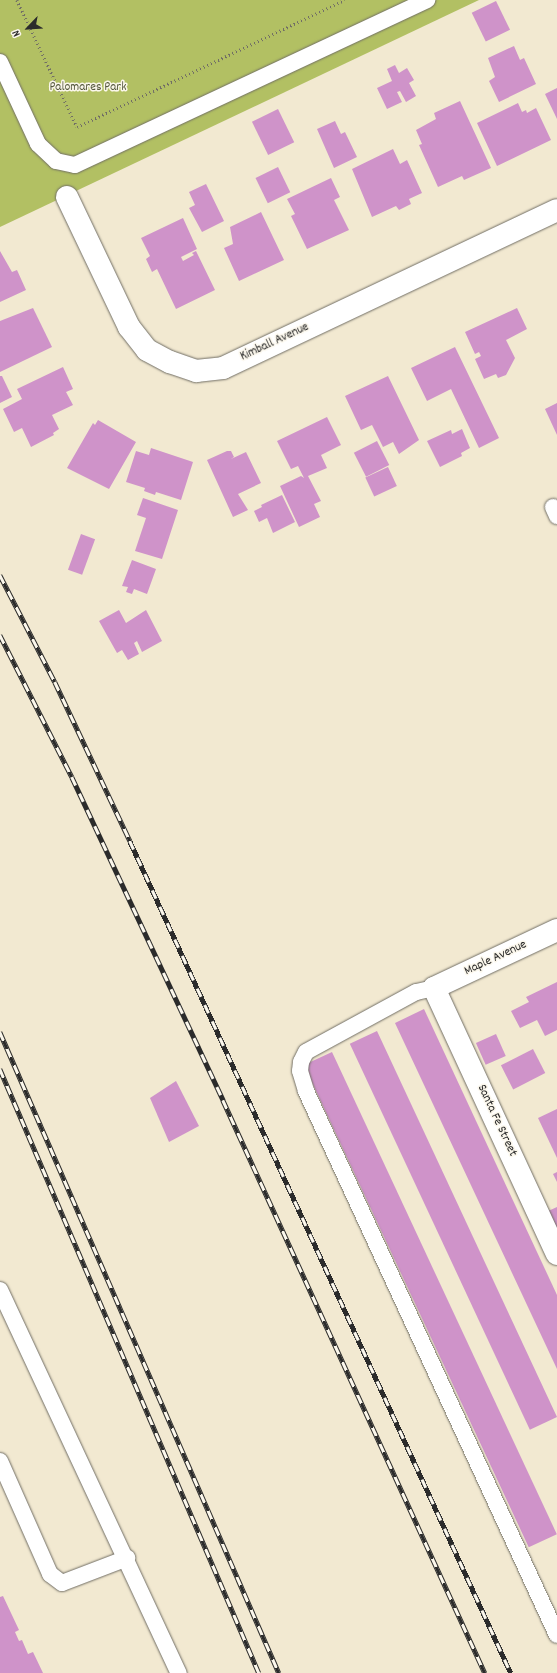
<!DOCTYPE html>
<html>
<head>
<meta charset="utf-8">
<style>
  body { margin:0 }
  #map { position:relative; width:557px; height:1673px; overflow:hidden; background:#f2e9d1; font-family:Dekko,sans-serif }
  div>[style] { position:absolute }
  .green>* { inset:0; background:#b2c063 }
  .building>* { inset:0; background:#cf93c9; transform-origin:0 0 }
  .path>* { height:2.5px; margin-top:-1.25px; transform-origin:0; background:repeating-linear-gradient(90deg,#716e65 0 1px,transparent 0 4px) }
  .roads { filter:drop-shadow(0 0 1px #716e65) drop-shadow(0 0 1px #716e65) }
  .service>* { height:16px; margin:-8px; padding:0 8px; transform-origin:8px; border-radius:8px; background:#fff }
  .minor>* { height:22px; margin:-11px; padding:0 11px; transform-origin:11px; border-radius:11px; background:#fff }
  .rail>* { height:4.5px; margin-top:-2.25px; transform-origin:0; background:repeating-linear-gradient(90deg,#fbf7ec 0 9px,#2b2b2b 0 18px); box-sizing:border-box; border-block:1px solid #2b2b2b }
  span { translate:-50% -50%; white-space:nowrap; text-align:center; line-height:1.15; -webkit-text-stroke:3px #fbf7ec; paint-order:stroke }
  .park-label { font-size:13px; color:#54583c }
  .street-label { font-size:13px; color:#2b2b2b }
  .north { position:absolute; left:8px; top:8px; width:40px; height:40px; -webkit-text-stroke:3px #fbf7ec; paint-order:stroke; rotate:245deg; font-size:11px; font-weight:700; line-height:16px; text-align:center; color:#2b2b2b }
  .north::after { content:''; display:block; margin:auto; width:14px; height:18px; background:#2b2b2b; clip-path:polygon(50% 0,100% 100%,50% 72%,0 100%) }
</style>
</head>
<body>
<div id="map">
  <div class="green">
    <i style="clip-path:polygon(0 0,479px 0,0 227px)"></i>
  </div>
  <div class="building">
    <i style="left:496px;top:1px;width:32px;height:27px;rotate:64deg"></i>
    <i style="clip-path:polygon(514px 46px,520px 60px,524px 58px,536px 84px,499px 102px,489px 81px,495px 77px,488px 58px)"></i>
    <i style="clip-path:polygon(395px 65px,399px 73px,407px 68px,414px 80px,409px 83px,416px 96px,406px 102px,400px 91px,397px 92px,402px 102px,387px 109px,377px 88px,392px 81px,387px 69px)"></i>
    <i style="clip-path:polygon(557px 88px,557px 119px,545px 94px)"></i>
    <i style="clip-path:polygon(460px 101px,491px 168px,464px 180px,462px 176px,438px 187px,419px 145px,422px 144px,416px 130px,436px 119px,434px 113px)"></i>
    <i style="clip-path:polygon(518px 103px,522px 112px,526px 110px,527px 113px,536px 108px,551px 140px,497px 166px,477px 123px)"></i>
    <i style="left:278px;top:109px;width:37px;height:29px;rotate:64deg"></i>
    <i style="clip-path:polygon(335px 121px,341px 134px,345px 132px,357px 157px,334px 168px,317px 129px)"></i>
    <i style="clip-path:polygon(393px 149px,400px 164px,407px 160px,422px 193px,409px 199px,411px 204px,399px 210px,396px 206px,372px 217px,352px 169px)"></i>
    <i style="left:278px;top:167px;width:28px;height:25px;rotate:64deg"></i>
    <i style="clip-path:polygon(331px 178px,340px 197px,334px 200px,349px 230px,307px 249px,291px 216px,295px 214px,287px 199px)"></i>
    <i style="clip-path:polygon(206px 184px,224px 221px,202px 232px,189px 208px,195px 205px,189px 192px)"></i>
    <i style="clip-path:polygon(261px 212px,284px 260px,239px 281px,224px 248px,233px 244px,230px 227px)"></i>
    <i style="clip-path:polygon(183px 218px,197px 249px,181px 257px,183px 261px,194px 255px,192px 253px,196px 251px,215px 290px,176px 309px,157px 269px,152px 272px,146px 259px,150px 256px,141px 238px)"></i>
    <i style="clip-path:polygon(0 251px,12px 272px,17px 270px,26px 290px,0 302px)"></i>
    <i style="clip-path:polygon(33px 308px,52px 347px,0 372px,0 321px)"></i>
    <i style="clip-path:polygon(517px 308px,527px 329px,506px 340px,515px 358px,506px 375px,498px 378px,496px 374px,484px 379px,475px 359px,481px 356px,479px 352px,475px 354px,465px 332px)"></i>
    <i style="clip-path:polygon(455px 347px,499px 438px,479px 448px,451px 389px,427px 401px,411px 368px)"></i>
    <i style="clip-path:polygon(63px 367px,73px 389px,66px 392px,73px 405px,52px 415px,59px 429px,53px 433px,54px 435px,31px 447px,22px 428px,14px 432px,3px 409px,22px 399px,17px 389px)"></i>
    <i style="clip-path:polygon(0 376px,2px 376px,12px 397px,0 403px)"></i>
    <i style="clip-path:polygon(388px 376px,419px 440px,399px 454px,393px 442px,383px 447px,372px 425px,361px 430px,345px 396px)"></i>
    <i style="clip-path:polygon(557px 403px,557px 435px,545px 409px)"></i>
    <i style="clip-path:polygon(327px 417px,341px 445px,321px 455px,327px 468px,308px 476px,321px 501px,314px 504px,320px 517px,299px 527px,280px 486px,301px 476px,304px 478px,298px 466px,291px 469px,277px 441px)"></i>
    <i style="clip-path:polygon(98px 420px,136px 442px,109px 489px,67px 468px,93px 423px,95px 425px)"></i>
    <i style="clip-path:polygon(462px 429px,470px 448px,461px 453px,462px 456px,440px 467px,427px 441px,451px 430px,452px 434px)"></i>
    <i style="left:377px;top:441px;width:27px;height:26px;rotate:63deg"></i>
    <i style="clip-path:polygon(151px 448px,193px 462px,181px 500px,156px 492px,155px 495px,144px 491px,145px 488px,126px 482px,136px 451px,149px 455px)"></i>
    <i style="clip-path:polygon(227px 451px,231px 451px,234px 457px,231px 459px,246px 452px,261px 483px,238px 494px,248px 510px,233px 517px,207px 460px)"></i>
    <i style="left:388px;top:467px;width:21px;height:25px;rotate:65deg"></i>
    <i style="clip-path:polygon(282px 495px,295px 522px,273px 533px,267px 518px,259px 522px,254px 511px,262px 507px,261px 505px)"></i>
    <i style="clip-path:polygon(143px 498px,178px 510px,162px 559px,135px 551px,146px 518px,137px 515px)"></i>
    <i style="left:81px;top:534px;width:15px;height:38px;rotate:20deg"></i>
    <i style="clip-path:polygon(132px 560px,156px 569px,147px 594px,134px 589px,132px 594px,126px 592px,128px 587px,122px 586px)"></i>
    <i style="clip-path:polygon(119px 610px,126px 623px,146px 610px,162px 641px,142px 652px,137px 641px,134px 643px,139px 654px,128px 660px,122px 650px,117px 653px,99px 621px)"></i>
    <i style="clip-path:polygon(557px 982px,557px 1030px,545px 1036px,537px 1020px,520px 1028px,511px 1011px,529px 1002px,526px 997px)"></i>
    <i style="clip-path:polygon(424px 1009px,557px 1295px,557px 1369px,395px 1023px)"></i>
    <i style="left:377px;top:1031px;width:426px;height:30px;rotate:65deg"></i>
    <i style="left:496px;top:1034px;width:24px;height:22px;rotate:66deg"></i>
    <i style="left:533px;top:1049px;width:27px;height:36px;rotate:63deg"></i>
    <i style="left:332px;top:1052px;width:532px;height:31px;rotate:65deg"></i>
    <i style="clip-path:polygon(176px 1081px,199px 1126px,169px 1142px,150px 1098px)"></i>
    <i style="clip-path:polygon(557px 1109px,557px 1158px,538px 1118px)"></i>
    <i style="clip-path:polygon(557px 1172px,557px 1182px,553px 1174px)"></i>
    <i style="clip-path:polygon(557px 1207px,557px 1236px,546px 1212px)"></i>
    <i style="clip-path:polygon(3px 1596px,19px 1630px,15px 1632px,19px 1641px,22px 1640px,28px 1654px,33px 1652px,43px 1673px,0 1673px,0 1597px)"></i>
  </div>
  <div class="path">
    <i style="left:17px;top:0;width:140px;rotate:64.7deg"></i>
    <i style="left:77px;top:127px;width:296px;rotate:-25.4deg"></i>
  </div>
  <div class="roads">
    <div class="service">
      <i style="left:0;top:62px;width:90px;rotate:65.1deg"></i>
      <i style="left:38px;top:144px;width:25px;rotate:43deg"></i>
      <i style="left:56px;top:161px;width:19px;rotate:12deg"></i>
      <i style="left:75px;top:165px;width:389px;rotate:-25.1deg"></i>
      <i style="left:553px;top:507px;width:10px;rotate:66deg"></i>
      <i style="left:434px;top:988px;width:18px;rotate:167deg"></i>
      <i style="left:416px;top:992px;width:125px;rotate:151.4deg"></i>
      <i style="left:306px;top:1052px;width:11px;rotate:117deg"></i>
      <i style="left:301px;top:1062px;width:9px;rotate:96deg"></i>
      <i style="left:300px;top:1071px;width:21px;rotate:73deg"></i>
      <i style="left:306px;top:1091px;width:599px;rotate:65.23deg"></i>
      <i style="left:0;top:1290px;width:423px;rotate:65deg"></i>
      <i style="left:0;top:1461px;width:124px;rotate:66.1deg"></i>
      <i style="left:50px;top:1574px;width:15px;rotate:37deg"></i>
      <i style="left:62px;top:1583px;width:70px;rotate:-21deg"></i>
    </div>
    <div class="minor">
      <i style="left:67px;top:197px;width:144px;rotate:64.5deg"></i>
      <i style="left:129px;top:327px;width:29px;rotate:52deg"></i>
      <i style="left:147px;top:350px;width:26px;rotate:28deg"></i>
      <i style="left:170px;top:362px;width:28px;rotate:19deg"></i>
      <i style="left:196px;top:371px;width:27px;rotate:-6deg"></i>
      <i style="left:223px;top:368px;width:369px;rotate:-25.3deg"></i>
      <i style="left:557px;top:930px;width:136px;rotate:154.8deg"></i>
      <i style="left:434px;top:988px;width:293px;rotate:65.2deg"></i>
    </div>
  </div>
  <div class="rail">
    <i style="left:0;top:575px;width:120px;rotate:62.8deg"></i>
    <i style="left:55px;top:682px;width:176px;rotate:64.7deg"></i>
    <i style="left:130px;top:841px;width:915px;rotate:65.4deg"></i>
    <i style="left:0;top:635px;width:159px;rotate:63.1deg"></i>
    <i style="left:72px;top:777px;width:357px;rotate:64.9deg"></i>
    <i style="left:223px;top:1100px;width:630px;rotate:65.43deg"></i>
    <i style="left:0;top:1032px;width:699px;rotate:66.48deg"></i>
    <i style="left:0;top:1069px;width:657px;rotate:66.79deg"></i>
  </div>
  <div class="park-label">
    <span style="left:88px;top:88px">Palomares Park</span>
  </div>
  <div class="street-label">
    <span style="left:275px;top:343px;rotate:-25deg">Kimball Avenue</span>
    <span style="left:496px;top:959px;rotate:-25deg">Maple Avenue</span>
    <span style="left:496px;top:1121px;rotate:65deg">Santa Fe Street</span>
  </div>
  <div class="north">N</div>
</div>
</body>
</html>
